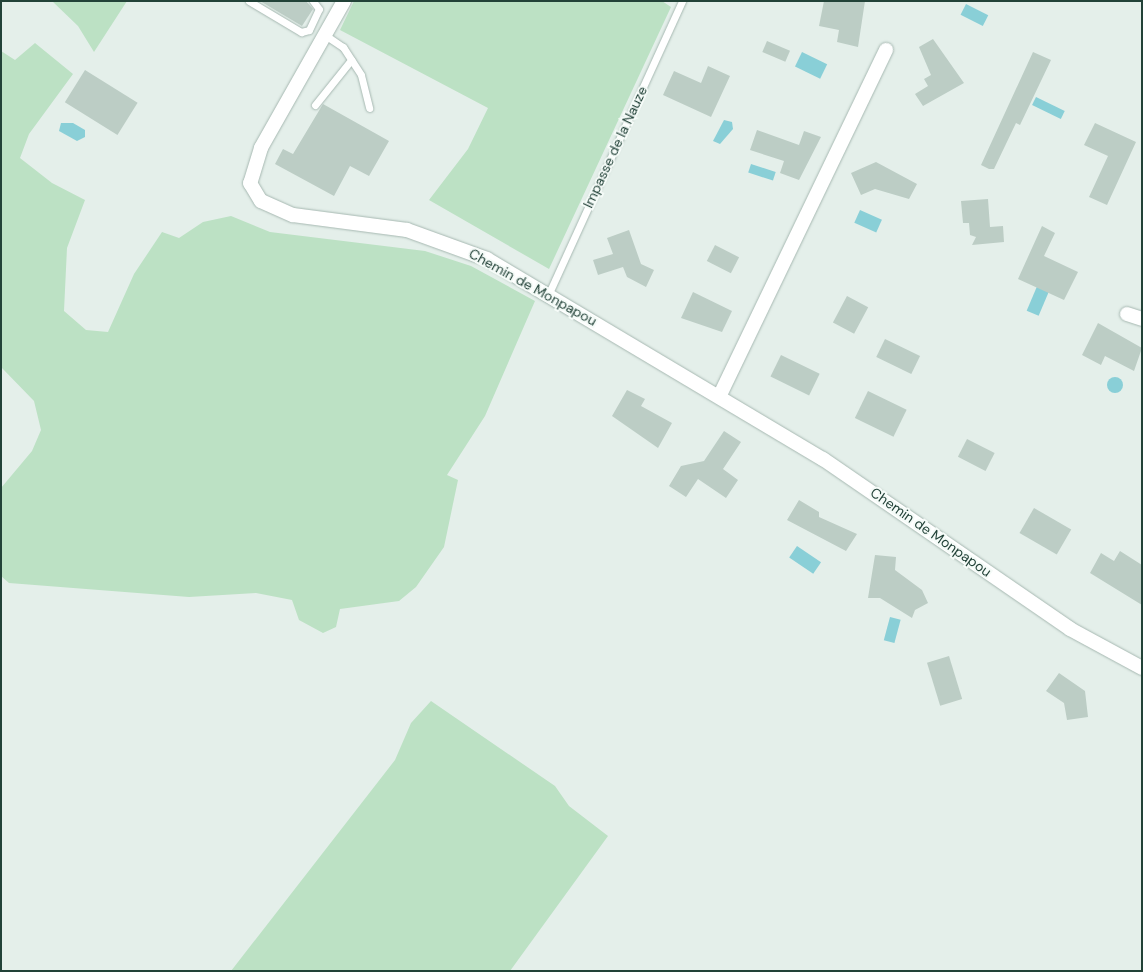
<!DOCTYPE html>
<html>
<head>
<meta charset="utf-8">
<style>
  body { margin:0 }
  #map { position:relative; width:1143px; height:972px; overflow:hidden; background:#e4efea; font-family:"DM Sans",sans-serif }
  div>[style] { position:absolute }
  .green>* { inset:0; background:#bce1c4 }
  .water>* { inset:0; background:#89cfd7; transform-origin:0 0 }
  .round { border-radius:50% }
  .building>* { inset:0; background:#bccdc5; transform-origin:0 0 }
  .roads { filter:drop-shadow(0 0 1px #a6b8b1) drop-shadow(0 0 1px #a6b8b1) }
  .lane>* { height:7px; margin:-3.5px; padding:0 3.5px; transform-origin:3.5px; border-radius:3.5px; background:#fff }
  .street>* { height:14px; margin:-7px; padding:0 7px; transform-origin:7px; border-radius:7px; background:#fff }
  span { translate:-50% -50%; white-space:nowrap; text-align:center; line-height:1.15; -webkit-text-stroke:4px #f5fbf8; paint-order:stroke }
  .street-label { font-size:14px; color:#224238 }
  .frame { position:absolute; inset:0; border:2px solid #224238; pointer-events:none }
</style>
</head>
<body>
<div id="map">
  <div class="green">
    <i style="clip-path:polygon(52px 1px,127px 1px,94px 52px,78px 26px)"></i>
    <i style="clip-path:polygon(354px 1px,662px 1px,671px 7px,549px 269px,429px 200px,468px 149px,488px 108px,340px 30px)"></i>
    <i style="clip-path:polygon(35px 43px,73px 74px,29px 134px,20px 158px,52px 183px,85px 200px,67px 248px,64px 311px,86px 330px,108px 332px,134px 274px,162px 232px,179px 238px,203px 222px,231px 216px,270px 232px,425px 251px,471px 266px,535px 301px,485px 416px,447px 475px,458px 480px,444px 547px,416px 587px,399px 601px,340px 609px,336px 627px,323px 633px,299px 620px,292px 600px,256px 593px,189px 597px,9px 583px,1px 576px,1px 488px,32px 451px,41px 430px,34px 401px,1px 367px,1px 51px,15px 60px)"></i>
    <i style="clip-path:polygon(431px 701px,555px 786px,569px 806px,608px 836px,510px 971px,231px 971px,395px 760px,411px 723px)"></i>
  </div>
  <div class="water">
    <i style="left:966px;top:4px;width:25px;height:12px;rotate:27deg"></i>
    <i style="left:802px;top:52px;width:28px;height:16px;rotate:26deg"></i>
    <i style="left:1036px;top:97px;width:32px;height:9px;rotate:26deg"></i>
    <i style="clip-path:polygon(724px 120px,732px 122px,733px 129px,720px 144px,713px 141px)"></i>
    <i style="clip-path:polygon(61px 123px,73px 123px,85px 130px,85px 137px,77px 141px,59px 131px)"></i>
    <i style="left:751px;top:164px;width:26px;height:9px;rotate:18deg"></i>
    <i style="left:860px;top:210px;width:24px;height:14px;rotate:24deg"></i>
    <i style="left:1038px;top:284px;width:13px;height:29px;rotate:23deg"></i>
    <i class="round" style="left:1107px;top:377px;width:16px;height:16px"></i>
    <i style="left:797px;top:546px;width:29px;height:14px;rotate:34deg"></i>
    <i style="left:890px;top:617px;width:11px;height:24px;rotate:15deg"></i>
  </div>
  <div class="building">
    <i style="clip-path:polygon(260px 1px,306px 1px,313px 9px,302px 26px)"></i>
    <i style="clip-path:polygon(824px 1px,865px 1px,858px 47px,837px 42px,839px 30px,819px 26px)"></i>
    <i style="clip-path:polygon(933px 39px,964px 83px,923px 106px,915px 94px,928px 86px,924px 79px,931px 75px,919px 47px)"></i>
    <i style="left:767px;top:41px;width:25px;height:12px;rotate:23deg"></i>
    <i style="clip-path:polygon(1033px 52px,1051px 60px,1020px 125px,1016px 123px,994px 169px,989px 169px,981px 165px)"></i>
    <i style="clip-path:polygon(708px 66px,730px 76px,711px 117px,663px 95px,674px 71px,701px 83px)"></i>
    <i style="left:85px;top:70px;width:62px;height:38px;rotate:32deg"></i>
    <i style="clip-path:polygon(323px 104px,389px 141px,369px 176px,350px 166px,334px 196px,275px 164px,283px 149px,293px 154px)"></i>
    <i style="clip-path:polygon(1095px 123px,1136px 142px,1107px 205px,1089px 197px,1108px 156px,1084px 145px)"></i>
    <i style="clip-path:polygon(757px 130px,799px 145px,804px 131px,821px 137px,799px 180px,780px 173px,784px 161px,750px 150px)"></i>
    <i style="clip-path:polygon(876px 162px,917px 184px,909px 199px,875px 189px,861px 195px,851px 173px)"></i>
    <i style="clip-path:polygon(988px 199px,990px 227px,1003px 226px,1004px 242px,972px 245px,976px 237px,970px 235px,969px 223px,963px 223px,961px 201px)"></i>
    <i style="clip-path:polygon(1042px 226px,1055px 233px,1044px 256px,1078px 272px,1064px 300px,1018px 279px)"></i>
    <i style="clip-path:polygon(629px 230px,641px 264px,654px 270px,646px 287px,627px 277px,623px 267px,598px 275px,593px 260px,613px 254px,607px 238px)"></i>
    <i style="left:715px;top:245px;width:27px;height:18px;rotate:27deg"></i>
    <i style="clip-path:polygon(693px 292px,732px 311px,722px 332px,681px 318px)"></i>
    <i style="left:847px;top:296px;width:24px;height:30px;rotate:28deg"></i>
    <i style="clip-path:polygon(1098px 323px,1142px 348px,1134px 371px,1105px 356px,1101px 365px,1082px 355px)"></i>
    <i style="left:885px;top:339px;width:39px;height:20px;rotate:26deg"></i>
    <i style="left:781px;top:355px;width:43px;height:24px;rotate:26deg"></i>
    <i style="clip-path:polygon(627px 390px,645px 399px,641px 406px,672px 423px,658px 448px,612px 416px)"></i>
    <i style="left:868px;top:391px;width:43px;height:30px;rotate:26deg"></i>
    <i style="clip-path:polygon(724px 431px,741px 442px,723px 469px,738px 480px,726px 498px,698px 479px,686px 497px,669px 486px,681px 466px,704px 461px)"></i>
    <i style="left:967px;top:439px;width:31px;height:20px;rotate:27deg"></i>
    <i style="clip-path:polygon(799px 500px,819px 512px,819px 517px,857px 534px,846px 551px,787px 520px)"></i>
    <i style="left:1034px;top:508px;width:43px;height:29px;rotate:30deg"></i>
    <i style="clip-path:polygon(1120px 551px,1142px 565px,1142px 605px,1090px 573px,1101px 553px,1114px 561px)"></i>
    <i style="clip-path:polygon(875px 555px,896px 557px,895px 570px,922px 590px,928px 603px,915px 610px,912px 618px,880px 598px,868px 598px)"></i>
    <i style="left:949px;top:656px;width:45px;height:23px;rotate:73deg"></i>
    <i style="clip-path:polygon(1059px 673px,1085px 691px,1088px 717px,1067px 720px,1064px 703px,1046px 691px)"></i>
  </div>
  <div class="roads">
    <div class="lane">
      <i style="left:249px;top:1px;width:61px;rotate:30.8deg"></i>
      <i style="left:301px;top:32px;width:8px;rotate:-14deg"></i>
      <i style="left:309px;top:30px;width:23px;rotate:-65deg"></i>
      <i style="left:319px;top:9px;width:10px;rotate:-127deg"></i>
      <i style="left:325px;top:35px;width:22px;rotate:34deg"></i>
      <i style="left:343px;top:47px;width:33px;rotate:57deg"></i>
      <i style="left:361px;top:75px;width:34px;rotate:76deg"></i>
      <i style="left:315px;top:105px;width:58px;rotate:-51.3deg"></i>
      <i style="left:549px;top:293px;width:321px;rotate:-65.5deg"></i>
    </div>
    <div class="street">
      <i style="left:344px;top:1px;width:169px;rotate:119.5deg"></i>
      <i style="left:261px;top:148px;width:37px;rotate:107deg"></i>
      <i style="left:250px;top:183px;width:21px;rotate:59deg"></i>
      <i style="left:261px;top:201px;width:35px;rotate:24deg"></i>
      <i style="left:293px;top:215px;width:115px;rotate:7.5deg"></i>
      <i style="left:407px;top:230px;width:85px;rotate:19.9deg"></i>
      <i style="left:487px;top:259px;width:391px;rotate:30.8deg"></i>
      <i style="left:823px;top:459px;width:300px;rotate:34.5deg"></i>
      <i style="left:1070px;top:629px;width:82px;rotate:28.4deg"></i>
      <i style="left:1127px;top:314px;width:16px;rotate:18deg"></i>
      <i style="left:720px;top:395px;width:383px;rotate:-64.3deg"></i>
    </div>
  </div>
  <div class="street-label">
    <span style="left:615px;top:147px;rotate:-65deg">Impasse de la Nauze</span>
    <span style="left:533px;top:287px;rotate:29deg">Chemin de Monpapou</span>
    <span style="left:931px;top:532px;rotate:35deg">Chemin de Monpapou</span>
  </div>
  <div class="frame"></div>
</div>
</body>
</html>
